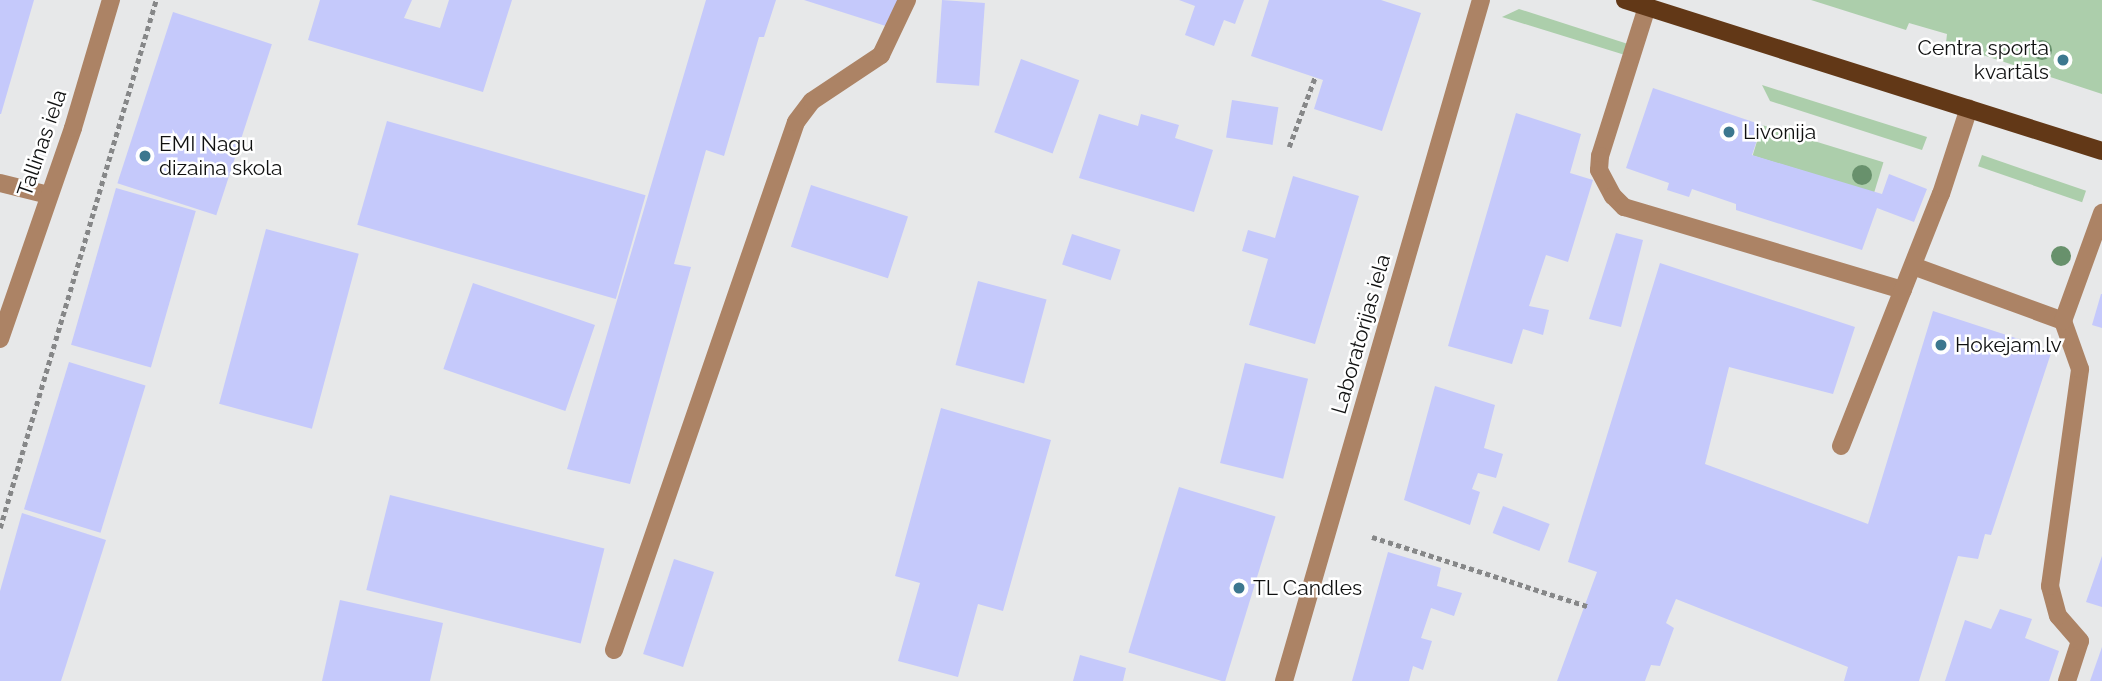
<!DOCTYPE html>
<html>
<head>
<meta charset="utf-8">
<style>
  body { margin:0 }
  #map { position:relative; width:2102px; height:681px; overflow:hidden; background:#e7e8e9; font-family:Raleway,sans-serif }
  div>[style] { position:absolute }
  .green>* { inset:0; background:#acceab; transform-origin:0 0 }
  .building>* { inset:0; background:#c5c9fb; transform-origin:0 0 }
  .path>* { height:4.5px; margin-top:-2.25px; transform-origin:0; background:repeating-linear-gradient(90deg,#868788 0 5px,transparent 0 8.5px) }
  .minor>* { height:18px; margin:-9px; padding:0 9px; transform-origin:9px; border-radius:9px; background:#ac8365 }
  .major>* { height:18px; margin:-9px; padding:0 9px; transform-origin:9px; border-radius:9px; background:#623817 }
  .trees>* { width:20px; height:20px; margin:-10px; border-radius:50%; background:#68916c }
  .dots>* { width:19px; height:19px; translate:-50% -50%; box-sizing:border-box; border:4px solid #fff; border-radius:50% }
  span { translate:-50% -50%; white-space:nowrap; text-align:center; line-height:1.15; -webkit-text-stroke:5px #fff; paint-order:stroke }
  .poi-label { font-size:21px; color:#101111 }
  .right { translate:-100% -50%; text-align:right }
  .left { translate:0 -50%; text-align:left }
  .street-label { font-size:21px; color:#101111 }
</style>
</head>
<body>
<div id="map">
  <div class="green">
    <i style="clip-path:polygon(1811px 0,2102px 0,2102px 94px,1946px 43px,1947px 34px,1909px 23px,1906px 30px)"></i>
    <i style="clip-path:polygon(1519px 9px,1628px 44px,1625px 55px,1502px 17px)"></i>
    <i style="clip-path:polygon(1762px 85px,1927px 137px,1922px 150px,1770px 101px)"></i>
    <i style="left:1762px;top:125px;width:127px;height:32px;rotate:17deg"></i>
    <i style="left:1982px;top:155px;width:110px;height:12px;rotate:19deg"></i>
  </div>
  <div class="building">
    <i style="clip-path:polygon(0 0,34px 0,1px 114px,0 114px)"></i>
    <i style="clip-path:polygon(320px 0,412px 0,404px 18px,440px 28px,449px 0,512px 0,483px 92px,308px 40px)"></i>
    <i style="clip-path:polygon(706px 0,776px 0,764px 37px,759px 37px,724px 156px,706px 150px,674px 264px,691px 267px,630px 484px,567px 469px)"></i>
    <i style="clip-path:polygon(804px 0,901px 0,892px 28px)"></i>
    <i style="left:942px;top:0;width:43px;height:83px;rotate:4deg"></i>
    <i style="clip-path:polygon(1179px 0,1244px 0,1235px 24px,1224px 20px,1214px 46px,1185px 35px,1195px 6px)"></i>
    <i style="clip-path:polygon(1269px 0,1381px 0,1421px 13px,1382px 131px,1314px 109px,1323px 80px,1251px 56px)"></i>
    <i style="left:173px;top:12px;width:104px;height:180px;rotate:18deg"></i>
    <i style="left:1021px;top:59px;width:62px;height:78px;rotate:20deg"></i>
    <i style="clip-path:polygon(1653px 88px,1762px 125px,1752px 155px,1882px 194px,1889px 174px,1927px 189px,1914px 222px,1877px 208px,1862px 250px,1736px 210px,1736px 204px,1692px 189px,1689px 197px,1667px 190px,1669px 183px,1626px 168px)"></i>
    <i style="left:1232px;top:100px;width:47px;height:38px;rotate:9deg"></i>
    <i style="clip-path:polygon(1516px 113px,1581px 134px,1570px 173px,1593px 180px,1568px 262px,1546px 255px,1529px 306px,1549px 310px,1543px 335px,1523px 329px,1512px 364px,1448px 346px)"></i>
    <i style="clip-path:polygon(1099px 114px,1138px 126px,1141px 114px,1179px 125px,1175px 138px,1213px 150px,1194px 212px,1079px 178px)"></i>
    <i style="left:387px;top:121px;width:269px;height:108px;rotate:16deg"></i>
    <i style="clip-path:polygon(1293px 176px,1359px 196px,1315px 344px,1249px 325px,1268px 259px,1242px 251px,1248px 230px,1275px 238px)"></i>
    <i style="left:811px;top:185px;width:102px;height:65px;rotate:18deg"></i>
    <i style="left:116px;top:188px;width:83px;height:163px;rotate:16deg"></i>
    <i style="left:266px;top:229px;width:96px;height:181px;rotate:15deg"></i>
    <i style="clip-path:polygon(1616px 233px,1643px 240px,1621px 327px,1589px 319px)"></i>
    <i style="left:1072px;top:234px;width:51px;height:32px;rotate:18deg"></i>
    <i style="clip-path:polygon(1660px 263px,1855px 327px,1833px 394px,1729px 367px,1705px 464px,1868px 524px,1933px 311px,2052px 350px,1991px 535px,1985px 534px,1978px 559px,1958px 556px,1919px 681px,1844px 681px,1848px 667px,1676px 599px,1666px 623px,1674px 628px,1660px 666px,1651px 665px,1645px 681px,1557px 681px,1597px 572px,1568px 562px)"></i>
    <i style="left:978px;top:281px;width:71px;height:87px;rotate:15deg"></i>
    <i style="left:473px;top:283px;width:129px;height:91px;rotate:19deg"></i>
    <i style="clip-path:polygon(2101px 294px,2102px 294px,2102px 328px,2092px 325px)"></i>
    <i style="left:69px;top:362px;width:80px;height:154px;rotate:17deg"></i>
    <i style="left:1245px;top:363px;width:65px;height:103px;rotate:14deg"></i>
    <i style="clip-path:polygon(1435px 386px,1495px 405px,1484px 448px,1503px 454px,1496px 478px,1478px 473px,1472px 489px,1480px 492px,1470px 525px,1404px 500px)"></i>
    <i style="clip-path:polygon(941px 408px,1051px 440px,1003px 611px,978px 604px,958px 677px,898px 661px,920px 583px,895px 576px)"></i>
    <i style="left:1179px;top:487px;width:101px;height:173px;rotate:17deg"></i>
    <i style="left:390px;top:495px;width:221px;height:98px;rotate:14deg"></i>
    <i style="left:1503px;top:506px;width:50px;height:29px;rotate:21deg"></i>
    <i style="clip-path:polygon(22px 513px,106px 540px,61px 681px,0 681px,0 591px)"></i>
    <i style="clip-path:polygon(1388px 552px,1441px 568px,1437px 586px,1462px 593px,1454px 616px,1431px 608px,1421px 638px,1432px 641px,1423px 670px,1413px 666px,1409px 681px,1352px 681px)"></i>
    <i style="clip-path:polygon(2102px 556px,2102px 607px,2086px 602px)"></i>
    <i style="left:674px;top:559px;width:42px;height:100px;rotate:18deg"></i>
    <i style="clip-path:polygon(340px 600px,443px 623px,430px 681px,322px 681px)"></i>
    <i style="clip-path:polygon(2000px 609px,2032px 619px,2025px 638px,2059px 651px,2049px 681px,1945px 681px,1965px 620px,1991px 629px)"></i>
    <i style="clip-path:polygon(2102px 647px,2102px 681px,2090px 681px)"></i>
    <i style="clip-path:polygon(1080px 655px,1126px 668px,1123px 681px,1073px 681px)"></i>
  </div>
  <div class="path">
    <i style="left:1289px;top:147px;width:75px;rotate:-69.6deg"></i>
    <i style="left:0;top:528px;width:551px;rotate:-73.54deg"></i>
    <i style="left:1372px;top:537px;width:226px;rotate:17.8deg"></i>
  </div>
  <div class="minor">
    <i style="left:1647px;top:7px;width:156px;rotate:107.5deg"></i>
    <i style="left:1600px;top:156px;width:14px;rotate:94deg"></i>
    <i style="left:1599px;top:170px;width:30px;rotate:62deg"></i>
    <i style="left:1613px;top:196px;width:16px;rotate:45deg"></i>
    <i style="left:1624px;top:207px;width:291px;rotate:16.6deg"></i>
    <i style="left:0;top:183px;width:49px;rotate:14deg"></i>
    <i style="left:1913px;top:266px;width:160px;rotate:20.1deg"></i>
    <i style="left:0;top:339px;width:223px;rotate:-70.9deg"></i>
    <i style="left:73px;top:128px;width:134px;rotate:-73.5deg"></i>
    <i style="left:1841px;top:446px;width:271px;rotate:-68.4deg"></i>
    <i style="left:1941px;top:194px;width:90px;rotate:-72deg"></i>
    <i style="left:614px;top:650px;width:558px;rotate:-70.98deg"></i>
    <i style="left:796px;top:122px;width:26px;rotate:-53deg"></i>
    <i style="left:812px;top:101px;width:83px;rotate:-33.7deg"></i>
    <i style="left:881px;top:55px;width:61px;rotate:-64.7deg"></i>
    <i style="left:1284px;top:681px;width:709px;rotate:-73.87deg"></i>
    <i style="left:2067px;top:681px;width:42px;rotate:-72deg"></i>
    <i style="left:2080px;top:641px;width:33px;rotate:-131deg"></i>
    <i style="left:2058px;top:616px;width:31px;rotate:-105deg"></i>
    <i style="left:2050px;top:586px;width:219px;rotate:-82.1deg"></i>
    <i style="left:2080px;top:369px;width:51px;rotate:-109.5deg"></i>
    <i style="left:2063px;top:321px;width:115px;rotate:-70.1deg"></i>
  </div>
  <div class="major">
    <i style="left:1625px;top:0;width:500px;rotate:17.57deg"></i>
  </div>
  <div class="trees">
    <i style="left:2042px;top:50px"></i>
    <i style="left:1862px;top:175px"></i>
    <i style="left:2061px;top:256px"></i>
  </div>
  <div class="dots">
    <i style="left:2063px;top:60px;background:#3c778f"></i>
    <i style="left:1729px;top:132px;background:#3c778f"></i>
    <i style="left:145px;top:156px;background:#3c778f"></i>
    <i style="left:1941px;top:345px;background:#3c778f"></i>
    <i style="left:1239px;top:588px;background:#3c778f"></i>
  </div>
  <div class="poi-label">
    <span class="right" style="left:2049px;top:60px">Centra sporta<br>kvartāls</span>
    <span class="left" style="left:1743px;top:132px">Livonija</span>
    <span class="left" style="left:159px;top:156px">EMI Nagu<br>dizaina skola</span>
    <span class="left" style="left:1955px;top:345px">Hokejam.lv</span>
    <span class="left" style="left:1253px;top:588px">TL Candles</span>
  </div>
  <div class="street-label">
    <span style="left:42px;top:143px;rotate:-71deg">Tallinas iela</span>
    <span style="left:1361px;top:334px;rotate:-74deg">Laboratorijas iela</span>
  </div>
</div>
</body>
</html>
